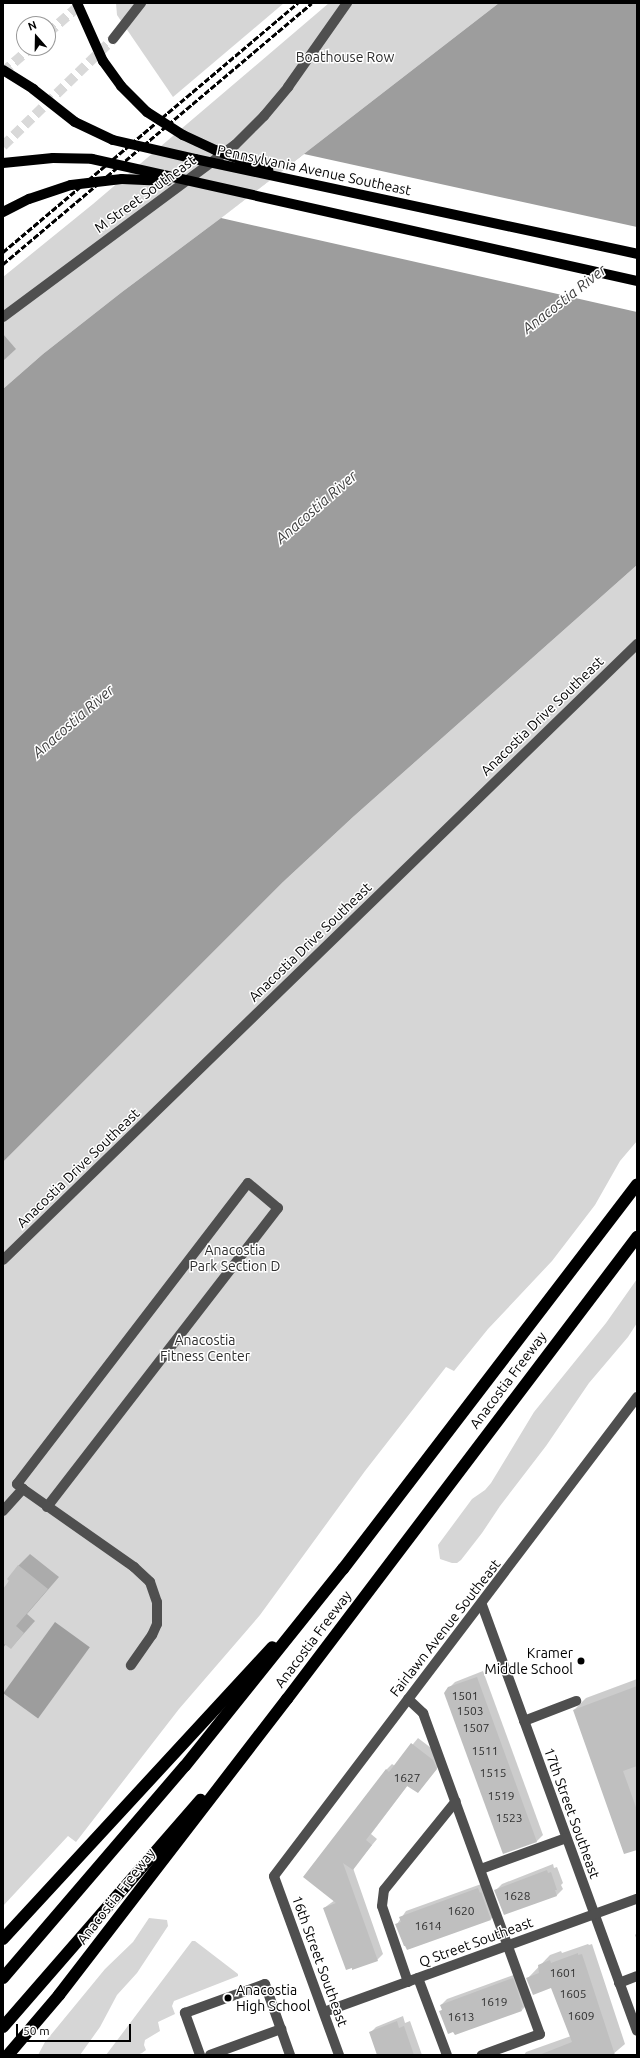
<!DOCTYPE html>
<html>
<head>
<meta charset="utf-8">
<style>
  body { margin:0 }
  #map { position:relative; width:640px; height:2058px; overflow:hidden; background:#fff; font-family:Ubuntu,sans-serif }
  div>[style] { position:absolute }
  .green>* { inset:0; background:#d6d6d6 }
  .water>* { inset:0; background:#9d9d9d; transform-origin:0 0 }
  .pier>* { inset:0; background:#fff }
  .shadow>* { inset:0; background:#0003 }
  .building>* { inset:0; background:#bfbfbf }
  .minor-tunnel>* { height:10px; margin-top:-5px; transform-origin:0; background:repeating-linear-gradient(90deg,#d9d9d9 0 10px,transparent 0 15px) }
  .minor>* { height:10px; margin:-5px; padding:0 5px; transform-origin:5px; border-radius:5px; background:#4f4f4f }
  .major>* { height:10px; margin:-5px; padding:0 5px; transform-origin:5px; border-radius:5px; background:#000 }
  .highway>* { height:12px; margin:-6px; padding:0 6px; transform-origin:6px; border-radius:6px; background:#000 }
  .rail>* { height:3px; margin-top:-1.5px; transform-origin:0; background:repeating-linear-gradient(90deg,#000 0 6px,transparent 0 8px) }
  .dots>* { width:11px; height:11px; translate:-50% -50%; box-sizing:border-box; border:2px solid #fff; border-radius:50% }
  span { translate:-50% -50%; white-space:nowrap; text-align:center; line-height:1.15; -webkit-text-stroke:3px #fff; paint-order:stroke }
  .number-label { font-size:12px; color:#303030 }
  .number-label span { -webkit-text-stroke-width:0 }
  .park-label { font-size:14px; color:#2d2d2d }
  .street-label { font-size:14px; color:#000 }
  .poi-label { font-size:14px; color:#000 }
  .right { translate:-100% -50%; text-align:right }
  .left { translate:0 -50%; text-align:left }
  .water-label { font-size:15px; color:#3e3e3e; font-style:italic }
  .frame { position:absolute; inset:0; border:4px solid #000; pointer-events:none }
  .north { position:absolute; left:16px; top:16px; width:40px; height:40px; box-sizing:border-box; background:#fff; border:1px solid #999; border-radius:50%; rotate:340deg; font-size:11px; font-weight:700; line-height:16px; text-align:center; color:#000 }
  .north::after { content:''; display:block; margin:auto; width:14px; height:18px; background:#000; clip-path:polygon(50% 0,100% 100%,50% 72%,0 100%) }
  .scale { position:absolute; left:16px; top:2024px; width:115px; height:18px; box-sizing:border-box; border:2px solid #000; border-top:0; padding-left:5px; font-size:12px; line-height:14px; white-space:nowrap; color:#000; -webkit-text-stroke:3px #fff; paint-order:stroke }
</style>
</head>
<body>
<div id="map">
  <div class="green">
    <i style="clip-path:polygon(116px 3px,284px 3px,173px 97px,117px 15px)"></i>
    <i style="clip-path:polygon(329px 3px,499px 3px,221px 218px,122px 292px,43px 354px,3px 389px,3px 277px,93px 204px)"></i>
    <i style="clip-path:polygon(637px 565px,637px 1141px,620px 1161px,595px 1205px,552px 1261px,488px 1329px,454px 1371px,446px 1367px,365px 1471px,260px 1615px,179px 1709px,76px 1842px,68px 1836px,3px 1906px,3px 1162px,283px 882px,353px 817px)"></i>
    <i style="clip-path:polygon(637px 1279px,637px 1323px,628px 1337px,589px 1383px,546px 1446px,500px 1506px,482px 1533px,461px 1560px,457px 1563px,452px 1563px,440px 1559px,438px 1545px,472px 1499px,485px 1490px,491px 1483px,534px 1412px,606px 1323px)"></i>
    <i style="clip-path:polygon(149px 1918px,167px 1920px,168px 1926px,137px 1973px,117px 1995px,100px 2027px,80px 2055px,38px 2055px,45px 2042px,105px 1969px,133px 1942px)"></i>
    <i style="clip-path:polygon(192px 1941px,195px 1941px,238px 1974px,238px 1976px,174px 2001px,172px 2006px,175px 2014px,158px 2022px,160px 2031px,145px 2040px,144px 2045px,146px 2050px,142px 2053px,137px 2055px,106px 2055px)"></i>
  </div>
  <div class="water">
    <i style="clip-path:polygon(499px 3px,637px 3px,637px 565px,353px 817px,283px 882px,3px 1162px,3px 389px,43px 354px,122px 292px,221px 218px)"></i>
    <i style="left:55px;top:1622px;width:43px;height:88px;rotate:36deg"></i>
  </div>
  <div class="pier">
    <i style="clip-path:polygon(304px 154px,637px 227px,637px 312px,221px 218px)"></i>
  </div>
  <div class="shadow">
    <i style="clip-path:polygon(3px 334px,16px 349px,3px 361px)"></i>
    <i style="clip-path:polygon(30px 1554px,59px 1577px,27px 1614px,35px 1621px,11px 1648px,6px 1644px,3px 1648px,3px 1591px,18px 1566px)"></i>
    <i style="clip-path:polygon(483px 1671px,543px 1835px,537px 1841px,504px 1853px,449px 1688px,455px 1682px)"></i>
    <i style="clip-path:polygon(637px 1679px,637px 1849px,574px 1710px,586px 1698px)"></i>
    <i style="clip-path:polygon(418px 1738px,439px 1754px,442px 1762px,418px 1792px,408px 1785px,371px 1834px,377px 1839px,353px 1868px,383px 1954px,377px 1960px,324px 1908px,335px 1900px,304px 1877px,386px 1770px,392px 1764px,395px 1766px)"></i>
    <i style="clip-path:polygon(553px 1864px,554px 1868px,557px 1867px,563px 1883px,561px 1885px,563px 1889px,557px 1895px,504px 1914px,496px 1890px,502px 1884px)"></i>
    <i style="clip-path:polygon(484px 1883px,497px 1913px,491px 1919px,408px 1949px,397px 1924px,406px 1911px)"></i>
    <i style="clip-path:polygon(637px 1933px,637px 1940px,635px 1935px)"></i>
    <i style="clip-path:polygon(588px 1944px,589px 1945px,592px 1944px,625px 2044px,612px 2055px,524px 2055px,526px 2052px,571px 2036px,552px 1987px,528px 1978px,550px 1955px,561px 1951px,562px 1953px)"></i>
    <i style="clip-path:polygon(519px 1973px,528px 2004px,522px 2010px,441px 2011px,443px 2009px,441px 2005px,447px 1999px)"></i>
    <i style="clip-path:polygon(403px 2016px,405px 2023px,410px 2021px,422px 2055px,378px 2055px,370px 2033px,376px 2027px)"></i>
  </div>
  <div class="building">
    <i style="clip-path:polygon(18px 1565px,48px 1589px,16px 1626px,24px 1633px,11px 1649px,3px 1643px,3px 1589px,9px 1581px,7px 1579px)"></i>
    <i style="clip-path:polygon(477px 1677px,537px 1842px,503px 1854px,444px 1693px,448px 1687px)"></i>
    <i style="clip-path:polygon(637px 1686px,637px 1766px,623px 1771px,637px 1810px,637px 1850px,624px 1854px,573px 1710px)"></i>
    <i style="clip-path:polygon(411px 1743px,433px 1760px,437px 1769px,418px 1793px,407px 1786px,366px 1840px,372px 1845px,353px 1870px,343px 1863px,378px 1961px,352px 1970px,352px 1968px,346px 1970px,323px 1908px,336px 1903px,303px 1877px,386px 1769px,389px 1772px)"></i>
    <i style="clip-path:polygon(547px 1870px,548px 1873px,551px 1872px,557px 1890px,555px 1890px,557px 1896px,504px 1915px,494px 1890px)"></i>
    <i style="clip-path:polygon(478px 1888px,480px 1893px,481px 1892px,491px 1920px,407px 1950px,405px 1946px,404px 1946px,395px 1924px,401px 1922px,399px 1917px)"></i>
    <i style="clip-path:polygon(578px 1953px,578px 1955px,582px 1954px,615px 2055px,539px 2055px,572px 2042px,551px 1988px,533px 1995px,526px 1978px,539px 1973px,538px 1965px,550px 1960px,551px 1963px)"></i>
    <i style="clip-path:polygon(513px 1978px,523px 2007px,521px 2008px,522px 2011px,455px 2035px,453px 2032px,448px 2034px,439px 2011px,442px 2010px,440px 2005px)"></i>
    <i style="clip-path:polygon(397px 2021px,399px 2028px,404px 2026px,414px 2055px,377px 2055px,369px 2032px)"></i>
  </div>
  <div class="minor-tunnel">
    <i style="left:48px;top:33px;width:45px;rotate:-41.4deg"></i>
    <i style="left:3px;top:72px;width:37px;rotate:-41deg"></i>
    <i style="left:3px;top:146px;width:153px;rotate:-44.2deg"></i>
  </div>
  <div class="minor">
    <i style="left:113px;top:39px;width:46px;rotate:-52.1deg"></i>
    <i style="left:3px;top:317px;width:289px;rotate:-36.6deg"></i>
    <i style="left:235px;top:145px;width:41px;rotate:-45deg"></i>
    <i style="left:264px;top:116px;width:38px;rotate:-50deg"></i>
    <i style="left:288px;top:87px;width:103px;rotate:-54.9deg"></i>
    <i style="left:3px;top:1260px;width:884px;rotate:-44.17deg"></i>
    <i style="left:23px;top:1489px;width:8px;rotate:-140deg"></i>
    <i style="left:17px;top:1484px;width:379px;rotate:-52.5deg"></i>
    <i style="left:248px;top:1183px;width:39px;rotate:40deg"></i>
    <i style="left:278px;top:1208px;width:378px;rotate:127.7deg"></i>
    <i style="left:3px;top:1511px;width:30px;rotate:-48deg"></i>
    <i style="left:23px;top:1489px;width:136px;rotate:35.1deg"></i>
    <i style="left:134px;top:1567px;width:22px;rotate:43deg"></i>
    <i style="left:150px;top:1582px;width:21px;rotate:71deg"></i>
    <i style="left:157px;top:1602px;width:22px;rotate:90deg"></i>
    <i style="left:157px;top:1624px;width:12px;rotate:114deg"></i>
    <i style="left:152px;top:1635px;width:37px;rotate:125deg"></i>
    <i style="left:482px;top:1605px;width:453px;rotate:70deg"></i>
    <i style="left:408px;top:1699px;width:21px;rotate:43deg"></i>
    <i style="left:423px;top:1713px;width:342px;rotate:70deg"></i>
    <i style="left:540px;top:2034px;width:62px;rotate:160.1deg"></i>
    <i style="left:524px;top:1721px;width:56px;rotate:-21deg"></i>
    <i style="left:481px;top:1869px;width:90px;rotate:-20deg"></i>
    <i style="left:418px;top:1978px;width:82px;rotate:69.4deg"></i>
    <i style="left:408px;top:1982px;width:80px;rotate:-108.9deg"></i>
    <i style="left:382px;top:1906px;width:16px;rotate:-83deg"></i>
    <i style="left:384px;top:1890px;width:114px;rotate:-51deg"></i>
    <i style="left:619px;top:1983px;width:19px;rotate:-21deg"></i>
    <i style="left:324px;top:2012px;width:333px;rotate:-19.9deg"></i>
    <i style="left:200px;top:2055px;width:45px;rotate:-109.7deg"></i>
    <i style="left:185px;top:2013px;width:85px;rotate:-19.9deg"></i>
    <i style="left:265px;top:1984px;width:75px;rotate:70.6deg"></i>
    <i style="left:210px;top:2055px;width:76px;rotate:-20.1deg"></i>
    <i style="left:339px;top:2055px;width:190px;rotate:-110deg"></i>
    <i style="left:274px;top:1876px;width:601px;rotate:-52.84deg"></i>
  </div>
  <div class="major">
    <i style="left:77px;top:3px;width:64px;rotate:65.9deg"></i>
    <i style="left:103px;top:61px;width:31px;rotate:54deg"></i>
    <i style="left:121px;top:86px;width:37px;rotate:45deg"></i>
    <i style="left:147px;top:112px;width:43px;rotate:32.6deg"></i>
    <i style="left:183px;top:135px;width:35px;rotate:25deg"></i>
    <i style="left:215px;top:150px;width:57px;rotate:20.7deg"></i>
    <i style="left:3px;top:70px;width:36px;rotate:32deg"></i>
    <i style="left:33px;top:89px;width:53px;rotate:38.2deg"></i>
    <i style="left:75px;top:122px;width:42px;rotate:25.3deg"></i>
    <i style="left:113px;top:140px;width:84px;rotate:13deg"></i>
    <i style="left:195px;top:159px;width:452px;rotate:12.1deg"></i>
    <i style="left:3px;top:163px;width:50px;rotate:-5.7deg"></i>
    <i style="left:53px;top:158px;width:39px;rotate:1deg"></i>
    <i style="left:92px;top:159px;width:558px;rotate:12.62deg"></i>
    <i style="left:3px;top:212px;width:29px;rotate:-27deg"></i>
    <i style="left:29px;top:199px;width:44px;rotate:-18.4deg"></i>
    <i style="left:71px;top:185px;width:51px;rotate:-6.7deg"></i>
    <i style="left:122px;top:179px;width:45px;rotate:2.5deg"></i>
  </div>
  <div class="highway">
    <i style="left:3px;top:1939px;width:397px;rotate:-47.3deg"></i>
    <i style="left:3px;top:1978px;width:279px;rotate:-49.4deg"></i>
    <i style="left:185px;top:1766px;width:253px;rotate:-51.3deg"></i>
    <i style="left:343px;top:1569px;width:484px;rotate:-52.6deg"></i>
    <i style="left:3px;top:2027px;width:301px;rotate:-49deg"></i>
    <i style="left:8px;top:2055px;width:79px;rotate:-49.6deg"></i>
    <i style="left:59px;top:1995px;width:374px;rotate:-52.4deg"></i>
    <i style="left:287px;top:1699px;width:580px;rotate:-52.85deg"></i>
  </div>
  <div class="rail">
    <i style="left:3px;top:252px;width:386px;rotate:-40.2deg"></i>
    <i style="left:3px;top:264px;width:404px;rotate:-40.2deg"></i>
  </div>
  <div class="dots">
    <i style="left:581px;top:1661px;background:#000"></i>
    <i style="left:228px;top:1998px;background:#000"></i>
  </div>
  <div class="number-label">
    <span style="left:465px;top:1696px">1501</span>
    <span style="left:470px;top:1711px">1503</span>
    <span style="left:476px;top:1728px">1507</span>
    <span style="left:485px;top:1751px">1511</span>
    <span style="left:493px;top:1773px">1515</span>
    <span style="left:407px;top:1778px">1627</span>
    <span style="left:501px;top:1796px">1519</span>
    <span style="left:509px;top:1818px">1523</span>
    <span style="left:517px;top:1896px">1628</span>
    <span style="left:461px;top:1911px">1620</span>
    <span style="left:428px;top:1926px">1614</span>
    <span style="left:563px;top:1973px">1601</span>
    <span style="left:573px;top:1994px">1605</span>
    <span style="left:494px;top:2002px">1619</span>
    <span style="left:581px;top:2016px">1609</span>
    <span style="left:461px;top:2017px">1613</span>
  </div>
  <div class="park-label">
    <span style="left:345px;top:57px">Boathouse Row</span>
    <span style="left:235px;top:1258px">Anacostia<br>Park Section D</span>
    <span style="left:205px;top:1348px">Anacostia<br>Fitness Center</span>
  </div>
  <div class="street-label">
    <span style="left:314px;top:170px;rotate:12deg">Pennsylvania Avenue Southeast</span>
    <span style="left:145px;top:194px;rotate:-36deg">M Street Southeast</span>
    <span style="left:542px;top:716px;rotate:-44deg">Anacostia Drive Southeast</span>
    <span style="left:310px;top:942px;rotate:-44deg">Anacostia Drive Southeast</span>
    <span style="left:78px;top:1168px;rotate:-44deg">Anacostia Drive Southeast</span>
    <span style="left:508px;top:1380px;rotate:-53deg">Anacostia Freeway</span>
    <span style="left:445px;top:1628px;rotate:-52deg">Fairlawn Avenue Southeast</span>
    <span style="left:313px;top:1639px;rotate:-53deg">Anacostia Freeway</span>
    <span style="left:572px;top:1813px;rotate:70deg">17th Street Southeast</span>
    <span style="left:116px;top:1896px;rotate:-52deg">Anacostia Freeway</span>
    <span style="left:476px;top:1942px;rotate:-20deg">Q Street Southeast</span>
    <span style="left:320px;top:1961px;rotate:70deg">16th Street Southeast</span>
  </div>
  <div class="poi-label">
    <span class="right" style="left:573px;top:1661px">Kramer<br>Middle School</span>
    <span class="left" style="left:236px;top:1998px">Anacostia<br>High School</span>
  </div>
  <div class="water-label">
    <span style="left:564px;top:299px;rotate:-38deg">Anacostia River</span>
    <span style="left:316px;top:507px;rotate:-41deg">Anacostia River</span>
    <span style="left:73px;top:721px;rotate:-41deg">Anacostia River</span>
  </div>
  <div class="frame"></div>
  <div class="north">N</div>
  <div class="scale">50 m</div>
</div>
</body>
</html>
